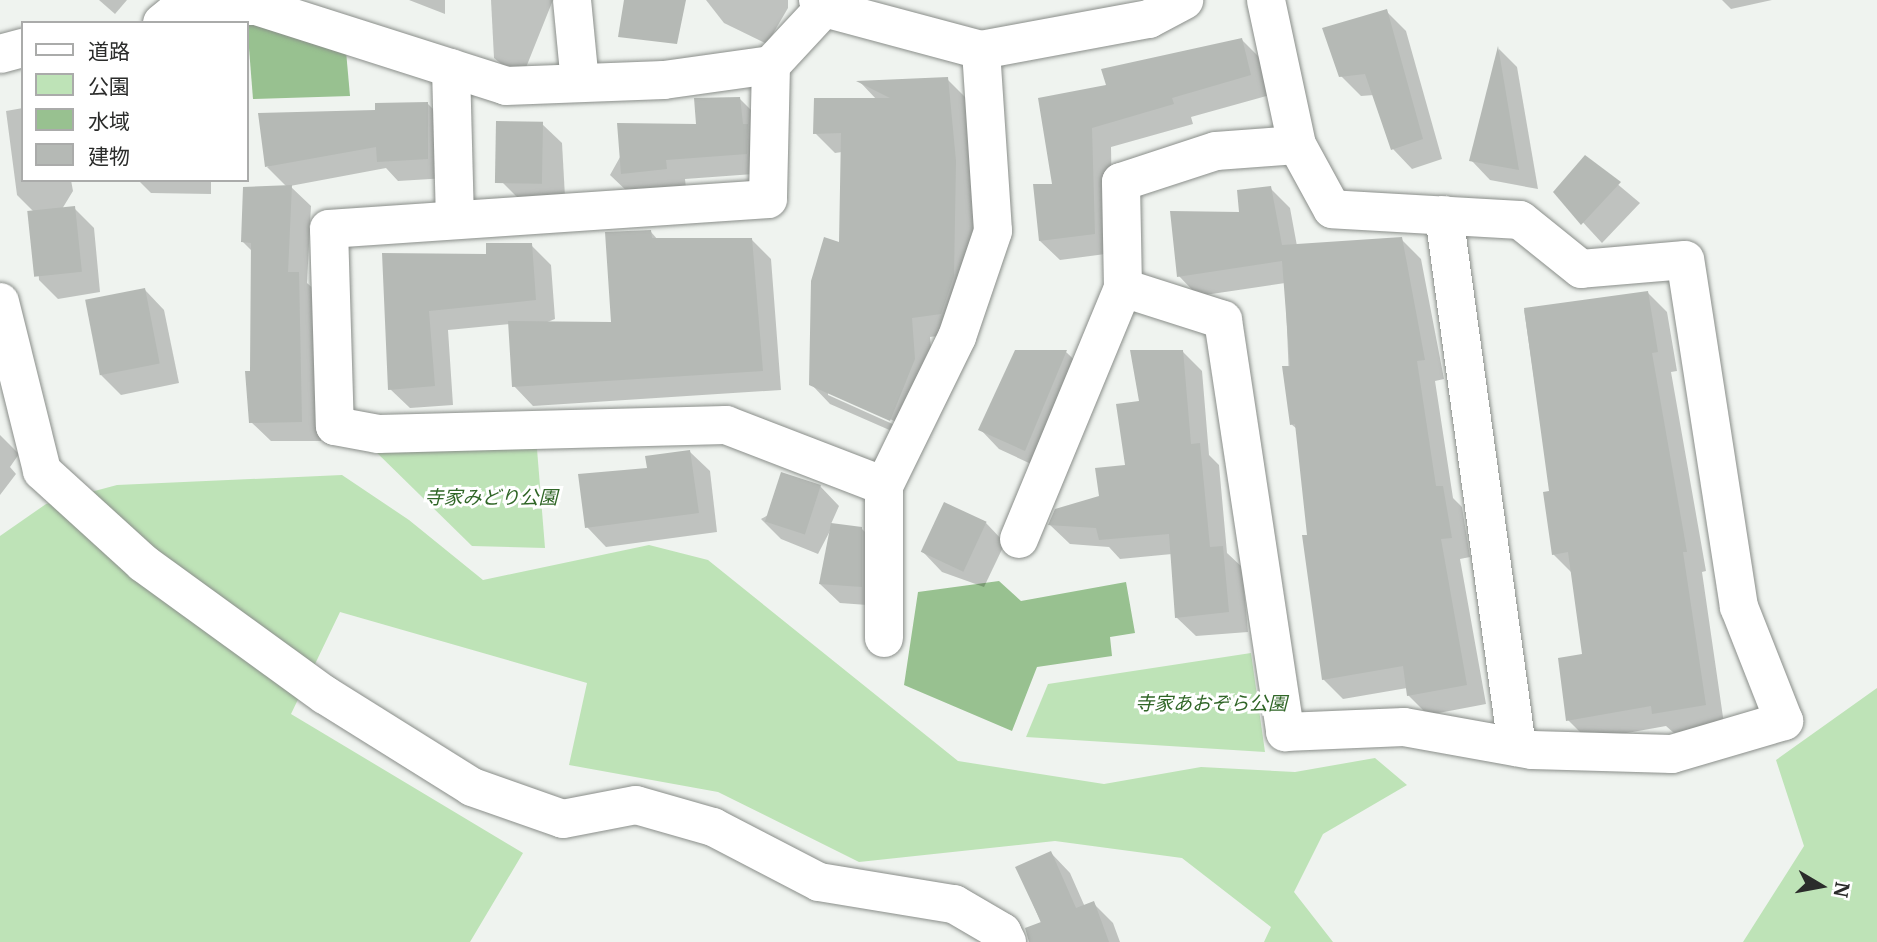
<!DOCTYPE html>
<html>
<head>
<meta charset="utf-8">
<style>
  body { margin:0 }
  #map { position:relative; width:1877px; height:942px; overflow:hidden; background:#eff3ef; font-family:Merriweather,"Noto Sans JP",serif }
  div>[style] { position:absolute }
  .green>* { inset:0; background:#bee3b7 }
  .water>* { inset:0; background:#98c190 }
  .shadow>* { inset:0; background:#0003 }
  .building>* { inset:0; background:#b5b9b5; transform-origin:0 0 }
  .roads { filter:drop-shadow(0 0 2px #8a8e8a) drop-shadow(0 0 2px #8a8e8a) }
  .minor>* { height:38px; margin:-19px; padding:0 19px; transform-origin:19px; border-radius:19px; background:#fff }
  span { translate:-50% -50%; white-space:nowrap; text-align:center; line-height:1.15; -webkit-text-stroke:6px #fff; paint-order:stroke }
  .park-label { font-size:19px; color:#306627; font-style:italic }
  .legend { position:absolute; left:21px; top:21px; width:228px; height:161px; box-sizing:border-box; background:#fff; border:2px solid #aaabaa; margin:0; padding:9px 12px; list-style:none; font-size:21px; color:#2b2c2b }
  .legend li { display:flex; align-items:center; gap:14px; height:35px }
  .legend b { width:35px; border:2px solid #aaabaa }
  .north { position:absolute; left:1786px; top:851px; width:70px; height:70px; -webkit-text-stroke:5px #fff; paint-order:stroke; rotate:100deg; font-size:19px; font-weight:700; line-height:28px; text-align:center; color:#2b2c2b }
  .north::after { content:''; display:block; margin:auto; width:24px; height:32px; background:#2b2c2b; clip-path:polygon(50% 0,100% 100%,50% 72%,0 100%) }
</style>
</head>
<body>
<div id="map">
  <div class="green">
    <i style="clip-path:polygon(370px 446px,537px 449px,545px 548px,472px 546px)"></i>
    <i style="clip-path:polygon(342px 475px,409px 520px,483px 580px,649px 545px,708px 560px,958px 761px,1104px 784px,1201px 767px,1295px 772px,1375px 758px,1407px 785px,1323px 834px,1294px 892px,1333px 942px,1264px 942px,1271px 927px,1182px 858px,1055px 841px,859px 862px,718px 792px,569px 765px,587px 683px,340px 612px,291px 714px,523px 853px,470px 942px,0 942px,0 536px,46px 504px,117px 485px)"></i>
    <i style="clip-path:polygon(1251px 653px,1265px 752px,1026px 737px,1048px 684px)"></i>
    <i style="clip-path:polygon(1877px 688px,1877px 942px,1743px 942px,1804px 846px,1776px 760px)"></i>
  </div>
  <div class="water">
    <i style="clip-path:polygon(247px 23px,346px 51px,350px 96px,253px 99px)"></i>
    <i style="clip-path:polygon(999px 581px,1021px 601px,1126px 582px,1135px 633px,1110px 637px,1112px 656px,1037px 667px,1012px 731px,904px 685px,918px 592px)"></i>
  </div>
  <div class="shadow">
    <i style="clip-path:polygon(99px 0,127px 0,115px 14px)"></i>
    <i style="clip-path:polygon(409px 0,445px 0,445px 14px)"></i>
    <i style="clip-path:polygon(491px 0,553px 0,521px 80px,494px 58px)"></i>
    <i style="clip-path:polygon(706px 0,788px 0,788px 8px,767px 44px,724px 23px)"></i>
    <i style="clip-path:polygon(1722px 0,1772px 0,1731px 9px)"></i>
    <i style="clip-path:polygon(1386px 11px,1406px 31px,1442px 159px,1412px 169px,1393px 149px,1374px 95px,1361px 96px,1341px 76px)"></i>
    <i style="clip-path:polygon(1242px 40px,1261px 59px,1270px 95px,1191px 117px,1193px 124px,1111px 147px,1113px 253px,1060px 260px,1040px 241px,1054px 185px,1108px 86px)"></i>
    <i style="clip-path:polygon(1499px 49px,1517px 67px,1538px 189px,1490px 180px,1471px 160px)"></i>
    <i style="clip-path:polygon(evenodd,947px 79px,967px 99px,975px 182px,973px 297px,961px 333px,930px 337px,934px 380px,910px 439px,830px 404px,811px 384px,840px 245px,842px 152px,835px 153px,815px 133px,877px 100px,860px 82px,947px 79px,828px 392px,899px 423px,897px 426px,828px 395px,828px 392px)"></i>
    <i style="clip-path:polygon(740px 99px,759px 118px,766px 173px,685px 179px,686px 188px,630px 194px,610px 175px,638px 125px,698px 125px)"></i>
    <i style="clip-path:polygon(427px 103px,447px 123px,447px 178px,398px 181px,386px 168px,290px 186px,311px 206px,307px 283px,318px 293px,321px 441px,271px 441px,251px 422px,252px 251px,243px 242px,287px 187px,267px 167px,377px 111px)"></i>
    <i style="clip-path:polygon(23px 108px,23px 180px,71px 180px,73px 191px,62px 209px,74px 208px,94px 228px,100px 292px,58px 299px,39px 280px,35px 213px,17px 195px,6px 111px)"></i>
    <i style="clip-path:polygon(542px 124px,562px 143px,565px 197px,522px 202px,502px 182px)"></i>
    <i style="clip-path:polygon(1585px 157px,1640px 203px,1602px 243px,1555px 192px)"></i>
    <i style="clip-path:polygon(138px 180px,211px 180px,211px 194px,151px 193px)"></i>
    <i style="clip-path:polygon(1270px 188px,1290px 208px,1297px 246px,1401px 239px,1421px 259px,1444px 379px,1435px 381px,1453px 498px,1462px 507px,1470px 557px,1460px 559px,1486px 704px,1428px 715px,1408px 695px,1407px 688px,1343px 699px,1323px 679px,1297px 429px,1291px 424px,1285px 283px,1198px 296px,1179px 276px)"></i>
    <i style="clip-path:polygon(651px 232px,658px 240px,751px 239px,771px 259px,781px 390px,533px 406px,514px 386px,510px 324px,448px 330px,453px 405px,410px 408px,390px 389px,383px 255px,488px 256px,531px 245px,551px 265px,555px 319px,545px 323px,613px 323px)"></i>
    <i style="clip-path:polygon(145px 290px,164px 310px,179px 383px,121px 395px,101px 375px)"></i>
    <i style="clip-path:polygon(1648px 293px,1667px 312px,1677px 371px,1671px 372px,1706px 571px,1702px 572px,1724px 724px,1674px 733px,1666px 726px,1588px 740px,1568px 720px,1584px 656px,1572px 573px,1553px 554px,1551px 493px,1524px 310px)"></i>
    <i style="clip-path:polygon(1016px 352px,1066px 352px,1086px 371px,1044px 470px,999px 449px,980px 429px)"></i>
    <i style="clip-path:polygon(1183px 352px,1202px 371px,1209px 455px,1219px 465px,1227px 553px,1242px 567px,1248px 632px,1196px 636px,1176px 617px,1172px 554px,1120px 559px,1109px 547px,1070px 544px,1050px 525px,1101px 497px,1128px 467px,1141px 403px)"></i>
    <i style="clip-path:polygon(0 435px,19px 454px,10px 467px,16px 474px,0 495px)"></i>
    <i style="clip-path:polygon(690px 452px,710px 471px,717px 532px,606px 547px,587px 527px,649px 470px)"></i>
    <i style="clip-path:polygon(820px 486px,839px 506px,831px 524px,861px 528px,881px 548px,881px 606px,840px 603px,820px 584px,832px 527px,818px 554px,781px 539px,761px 519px)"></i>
    <i style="clip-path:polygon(986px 523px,1005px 543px,984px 587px,942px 572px,923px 552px)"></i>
    <i style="clip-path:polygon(1051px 853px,1070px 873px,1085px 907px,1093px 903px,1113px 923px,1120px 942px,1049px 942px,1018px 868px)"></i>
  </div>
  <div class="building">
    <i style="clip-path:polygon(624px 0,686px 0,677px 44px,618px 37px)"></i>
    <i style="clip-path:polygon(1387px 9px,1423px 139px,1391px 150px,1365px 74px,1339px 77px,1322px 28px)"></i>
    <i style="clip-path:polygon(1242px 38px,1251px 75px,1172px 98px,1174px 104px,1092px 128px,1095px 234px,1039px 241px,1033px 184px,1052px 184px,1038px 98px,1106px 85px,1101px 69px)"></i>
    <i style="clip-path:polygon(1498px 46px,1519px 170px,1469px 161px)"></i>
    <i style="clip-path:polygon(948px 77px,956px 161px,954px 276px,941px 314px,912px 318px,915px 359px,890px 421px,809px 385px,811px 281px,824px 237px,839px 242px,841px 133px,813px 134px,814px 98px,890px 98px,856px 81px)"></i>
    <i style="clip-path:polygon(740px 97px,743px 124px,748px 124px,747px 154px,666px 160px,667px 169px,621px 174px,617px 123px,696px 124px,694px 98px)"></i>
    <i style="clip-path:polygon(428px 102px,428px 159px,377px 162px,376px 147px,265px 167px,258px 113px,375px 110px,375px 103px)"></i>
    <i style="left:496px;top:121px;width:47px;height:62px;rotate:1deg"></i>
    <i style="clip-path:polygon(1585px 155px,1621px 182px,1581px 225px,1553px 192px)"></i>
    <i style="clip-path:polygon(292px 185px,288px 272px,299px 272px,302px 422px,249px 423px,245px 371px,250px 371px,251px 243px,241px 242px,243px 187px)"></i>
    <i style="clip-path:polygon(1271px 186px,1282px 245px,1402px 237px,1425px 360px,1417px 361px,1436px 486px,1443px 486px,1452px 538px,1441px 539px,1467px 685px,1407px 696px,1403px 666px,1322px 680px,1302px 535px,1307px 535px,1295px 424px,1290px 425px,1282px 366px,1290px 366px,1282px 261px,1177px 277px,1170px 211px,1239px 212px,1237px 190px)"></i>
    <i style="left:75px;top:206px;width:66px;height:48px;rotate:84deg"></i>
    <i style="clip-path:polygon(651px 230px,652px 238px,752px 238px,763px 371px,512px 387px,508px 321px,611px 322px,605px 232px)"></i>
    <i style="clip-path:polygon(486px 243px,532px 243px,536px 300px,429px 311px,435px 386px,388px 390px,382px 253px,486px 254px)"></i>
    <i style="left:145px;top:288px;width:77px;height:61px;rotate:79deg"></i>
    <i style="clip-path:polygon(1648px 291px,1658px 352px,1652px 353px,1687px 552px,1683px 552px,1706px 705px,1652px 714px,1651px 706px,1566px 721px,1558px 658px,1582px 654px,1568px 552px,1552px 555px,1543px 492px,1549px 491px,1524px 308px)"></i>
    <i style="clip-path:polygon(1015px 350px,1067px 350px,1025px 451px,978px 430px)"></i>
    <i style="clip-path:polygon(1130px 350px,1183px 350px,1191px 444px,1200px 443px,1210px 547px,1223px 546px,1229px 612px,1175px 618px,1169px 534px,1099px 540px,1096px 528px,1048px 525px,1055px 509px,1099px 496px,1095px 468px,1125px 465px,1116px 404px,1139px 401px)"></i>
    <i style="clip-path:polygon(690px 450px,699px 513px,585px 528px,578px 474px,647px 468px,645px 456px)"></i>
    <i style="left:781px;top:472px;width:42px;height:52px;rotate:18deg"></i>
    <i style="left:944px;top:502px;width:47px;height:55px;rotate:25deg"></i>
    <i style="clip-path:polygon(831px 523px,862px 527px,862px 587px,819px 584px)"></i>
    <i style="clip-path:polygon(1051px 851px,1076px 908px,1094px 901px,1109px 942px,1029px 942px,1025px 928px,1041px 922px,1015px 867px)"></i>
  </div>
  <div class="roads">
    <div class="minor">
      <i style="left:572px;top:0;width:83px;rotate:84.5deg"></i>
      <i style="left:818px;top:0;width:10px;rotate:53deg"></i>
      <i style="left:824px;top:8px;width:163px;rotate:15deg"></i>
      <i style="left:981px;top:50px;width:171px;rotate:-10.5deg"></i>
      <i style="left:1149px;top:19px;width:40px;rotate:-28deg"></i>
      <i style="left:162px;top:23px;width:27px;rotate:-39deg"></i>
      <i style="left:183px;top:6px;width:73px"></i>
      <i style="left:256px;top:6px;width:262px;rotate:17.7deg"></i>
      <i style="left:506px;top:86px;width:158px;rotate:-2.2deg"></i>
      <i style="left:664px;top:80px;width:108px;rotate:-8deg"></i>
      <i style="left:771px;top:65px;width:78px;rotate:-47.1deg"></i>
      <i style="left:0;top:54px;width:24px;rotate:-15deg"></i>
      <i style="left:771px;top:65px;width:134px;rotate:91.3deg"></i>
      <i style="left:768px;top:199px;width:440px;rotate:176.1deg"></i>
      <i style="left:329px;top:229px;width:197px;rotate:88.3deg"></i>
      <i style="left:335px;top:426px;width:44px;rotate:10.5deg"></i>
      <i style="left:378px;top:434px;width:348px;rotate:-1.5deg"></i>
      <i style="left:726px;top:425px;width:169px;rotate:21.1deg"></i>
      <i style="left:884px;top:486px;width:166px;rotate:-63.9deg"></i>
      <i style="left:957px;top:337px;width:112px;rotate:-71.2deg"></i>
      <i style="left:993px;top:231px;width:181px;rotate:-93.8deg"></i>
      <i style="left:451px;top:68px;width:151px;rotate:88.5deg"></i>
      <i style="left:1444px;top:215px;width:537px;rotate:82.19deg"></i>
      <i style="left:1123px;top:288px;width:105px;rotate:17.7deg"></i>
      <i style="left:1223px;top:320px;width:417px;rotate:81.4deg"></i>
      <i style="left:1285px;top:732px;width:119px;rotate:-2.4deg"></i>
      <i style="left:1404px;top:727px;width:130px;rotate:10.2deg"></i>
      <i style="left:1532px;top:750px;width:140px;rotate:1.6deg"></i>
      <i style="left:1672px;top:754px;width:117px;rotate:-16.4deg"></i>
      <i style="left:1784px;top:721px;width:123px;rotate:-111.5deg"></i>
      <i style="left:1739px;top:607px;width:351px;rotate:-98.8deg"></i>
      <i style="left:1685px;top:260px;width:104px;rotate:175.1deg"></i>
      <i style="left:1581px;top:269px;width:78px;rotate:-141.2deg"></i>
      <i style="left:1520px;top:220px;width:188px;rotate:-176.7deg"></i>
      <i style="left:1332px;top:209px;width:73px;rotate:-118.7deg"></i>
      <i style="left:1297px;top:145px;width:148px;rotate:-102.1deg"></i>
      <i style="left:0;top:302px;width:174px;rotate:76deg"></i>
      <i style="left:42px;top:471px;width:137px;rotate:42.3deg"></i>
      <i style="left:143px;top:563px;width:225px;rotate:36deg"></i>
      <i style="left:325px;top:695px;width:173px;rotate:32deg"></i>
      <i style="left:472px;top:787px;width:96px;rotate:19.4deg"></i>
      <i style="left:563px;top:819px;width:74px;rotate:-10.9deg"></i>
      <i style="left:636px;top:805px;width:80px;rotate:15.9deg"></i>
      <i style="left:713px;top:827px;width:119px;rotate:27.4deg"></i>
      <i style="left:819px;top:882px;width:137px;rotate:9.3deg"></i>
      <i style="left:954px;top:904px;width:56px;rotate:30.3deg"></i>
      <i style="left:1002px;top:932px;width:11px;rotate:63deg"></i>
      <i style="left:1019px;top:539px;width:272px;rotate:-67.5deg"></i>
      <i style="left:1123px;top:288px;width:106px;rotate:-91.1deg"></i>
      <i style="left:1121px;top:182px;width:100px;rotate:-18.1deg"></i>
      <i style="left:1216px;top:151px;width:81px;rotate:-4.2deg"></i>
      <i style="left:884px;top:638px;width:152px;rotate:-90deg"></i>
    </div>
  </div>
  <div class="park-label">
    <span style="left:491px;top:498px">寺家みどり公園</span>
    <span style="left:1211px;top:704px">寺家あおぞら公園</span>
  </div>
  <ul class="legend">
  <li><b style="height:9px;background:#fff"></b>道路</li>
  <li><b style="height:19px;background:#bee3b7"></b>公園</li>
  <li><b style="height:19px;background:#98c190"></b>水域</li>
  <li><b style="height:19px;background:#b5b9b5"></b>建物</li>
  </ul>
  <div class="north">N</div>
</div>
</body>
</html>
